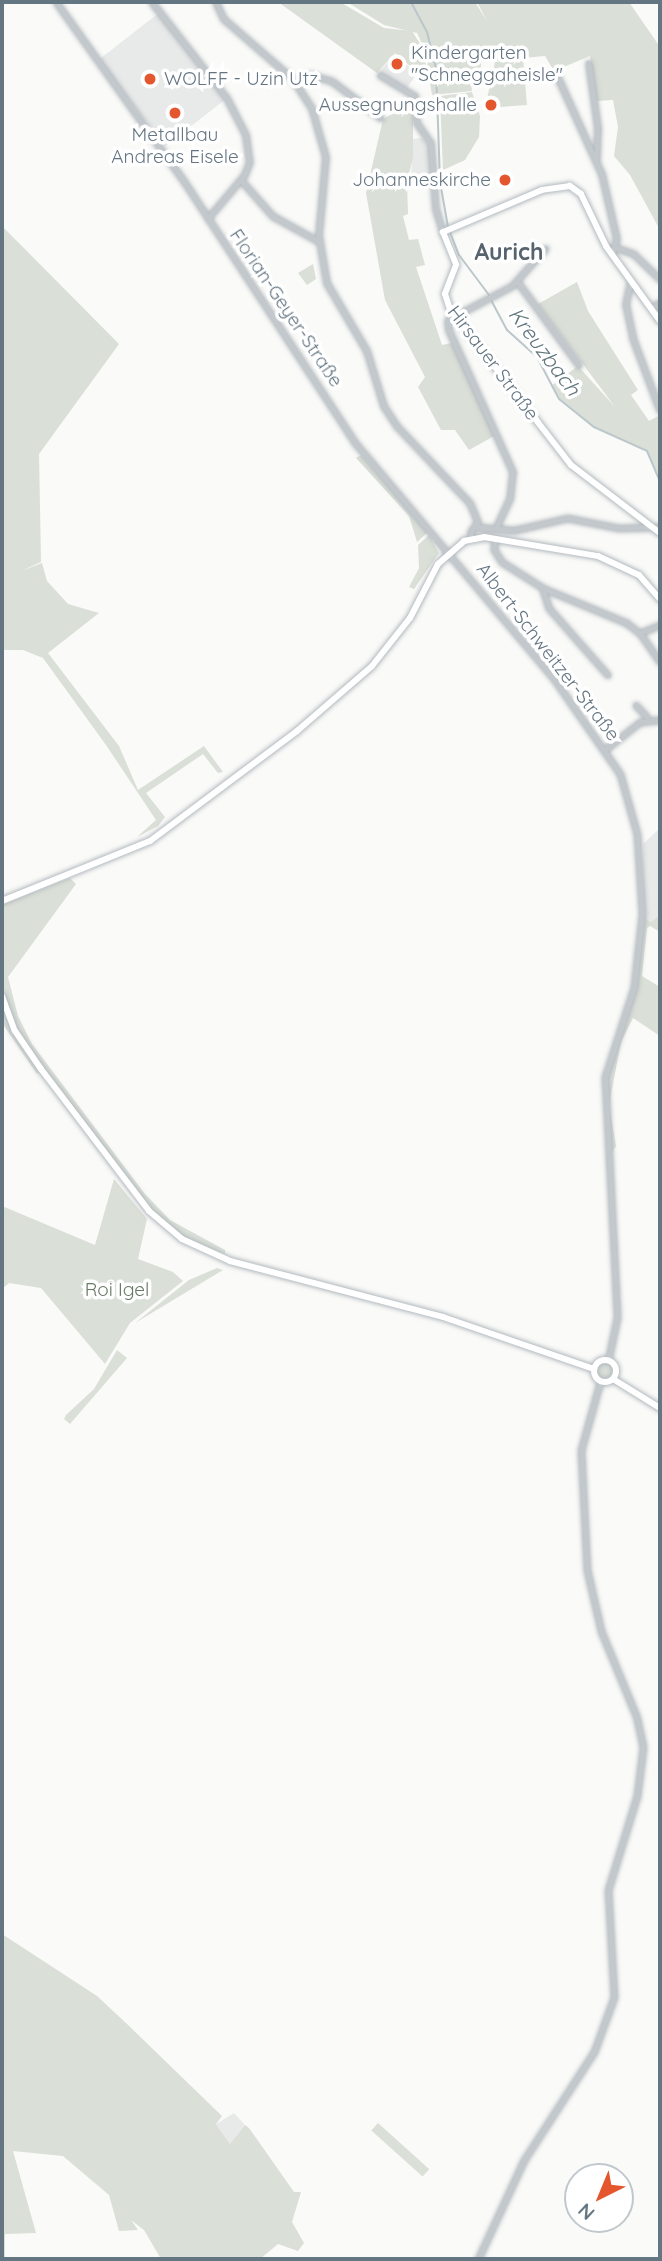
<!DOCTYPE html>
<html>
<head>
<meta charset="utf-8">
<style>
  body { margin:0 }
  #map { position:relative; width:662px; height:2261px; overflow:hidden; background:#fafaf8; font-family:Quicksand,sans-serif }
  div>[style] { position:absolute }
  .built>* { inset:0; background:#e8e9e9; transform-origin:0 0 }
  .green>* { inset:0; background:#dadfd7; transform-origin:0 0 }
  .round { border-radius:50% }
  .stream>* { height:2px; margin:-1px; padding:0 1px; transform-origin:1px; border-radius:1px; background:#bbc7cb }
  .roads { filter:drop-shadow(0 0 2px #b3babf) drop-shadow(0 0 2px #b3babf) }
  .minor>* { height:4.5px; margin:-2.25px; padding:0 2.25px; transform-origin:2.25px; border-radius:2.25px; background:#c3c8cc }
  .tertiary>* { height:5px; margin:-2.5px; padding:0 2.5px; transform-origin:2.5px; border-radius:2.5px; background:#c3c8cc }
  .secondary>* { height:6px; margin:-3px; padding:0 3px; transform-origin:3px; border-radius:3px; background:#fff }
  .secondary>.ring { margin:-3px; padding:0; box-sizing:content-box; background:none; border:6px solid #fff; border-radius:50% }
  .dots>* { width:19px; height:19px; translate:-50% -50%; box-sizing:border-box; border:4px solid #fff; border-radius:50% }
  span { translate:-50% -50%; white-space:nowrap; text-align:center; line-height:1.15; -webkit-text-stroke:7px #fff; paint-order:stroke }
  .poi-label { font-size:19px; color:#657683 }
  .left { translate:0 -50%; text-align:left }
  .right { translate:-100% -50%; text-align:right }
  .street-label { font-size:19px; color:#657683 }
  .park-label { font-size:19px; color:#687a64 }
  .water-label { font-size:21px; color:#60757c; font-style:italic }
  .quarter-label { font-size:23px; color:#57646e; font-weight:700 }
  .frame { position:absolute; inset:0; border:4px solid #657683; pointer-events:none }
  .north { position:absolute; left:564px; top:2163px; width:70px; height:70px; box-sizing:border-box; background:#fff; border:2px solid #c1c8cd; border-radius:50%; rotate:223deg; font-size:19px; font-weight:700; line-height:28px; text-align:center; color:#657683 }
  .north::after { content:''; display:block; margin:auto; width:24px; height:32px; background:#e4572e; clip-path:polygon(50% 0,100% 100%,50% 72%,0 100%) }
</style>
</head>
<body>
<div id="map">
  <div class="built">
    <i style="left:160px;top:12px;width:109px;height:78px;rotate:52deg"></i>
    <i style="clip-path:polygon(395px 54px,417px 74px,406px 89px,378px 73px)"></i>
    <i style="clip-path:polygon(422px 138px,429px 147px,432px 180px,411px 179px,413px 139px)"></i>
    <i style="clip-path:polygon(660px 828px,660px 915px,651px 922px,644px 918px,643px 844px)"></i>
    <i style="clip-path:polygon(234px 2113px,245px 2125px,230px 2144px,216px 2124px)"></i>
  </div>
  <div class="green">
    <i style="clip-path:polygon(278px 2px,340px 2px,384px 28px,412px 31px,424px 50px,427px 72px,418px 73px,395px 53px,377px 73px)"></i>
    <i style="clip-path:polygon(347px 2px,475px 2px,487px 21px,477px 2px,629px 2px,660px 47px,660px 230px,630px 175px,614px 156px,618px 127px,613px 100px,596px 101px,590px 56px,554px 71px,545px 56px,523px 58px,527px 105px,485px 108px,495px 62px,521px 59px,481px 62px,481px 81px,471px 82px,472px 91px,432px 95px,425px 50px,417px 33px,384px 25px)"></i>
    <i style="clip-path:polygon(472px 92px,480px 116px,479px 137px,465px 160px,443px 170px,440px 96px)"></i>
    <i style="clip-path:polygon(408px 105px,413px 105px,413px 157px,407px 183px,408px 214px,403px 216px,409px 240px,418px 239px,425px 265px,416px 267px,442px 345px,452px 343px,496px 435px,469px 450px,455px 430px,441px 430px,418px 387px,425px 377px,385px 300px,366px 193px,383px 119px)"></i>
    <i style="clip-path:polygon(2px 226px,119px 344px,39px 454px,41px 562px,21px 571px,42px 563px,47px 581px,68px 604px,99px 613px,48px 653px,119px 746px,138px 790px,204px 746px,223px 772px,218px 773px,203px 754px,146px 793px,165px 817px,158px 826px,137px 837px,156px 820px,106px 745px,43px 658px,23px 650px,2px 650px)"></i>
    <i style="clip-path:polygon(313px 264px,316px 279px,307px 285px,298px 273px)"></i>
    <i style="clip-path:polygon(577px 282px,588px 311px,638px 390px,631px 395px,649px 421px,660px 415px,660px 479px,647px 451px,594px 426px,559px 398px,551px 386px,578px 366px,615px 407px,538px 304px)"></i>
    <i style="clip-path:polygon(361px 455px,428px 532px,417px 542px,409px 516px,356px 458px)"></i>
    <i style="clip-path:polygon(429px 535px,439px 553px,414px 589px,409px 587px,419px 568px,418px 545px)"></i>
    <i style="clip-path:polygon(70px 878px,76px 884px,8px 977px,18px 1016px,32px 1044px,145px 1194px,170px 1220px,225px 1250px,225px 1254px,181px 1236px,151px 1209px,26px 1045px,11px 1017px,2px 984px,2px 905px)"></i>
    <i style="clip-path:polygon(660px 915px,660px 932px,650px 926px,647px 928px,642px 976px,660px 987px,660px 1036px,633px 1018px,621px 1042px,609px 1105px,616px 1146px,611px 1154px,606px 1075px,635px 987px,644px 918px,651px 922px)"></i>
    <i style="clip-path:polygon(2px 1005px,17px 1040px,39px 1072px,37px 1074px,2px 1023px)"></i>
    <i style="clip-path:polygon(114px 1179px,147px 1219px,138px 1259px,173px 1272px,183px 1281px,130px 1323px,105px 1364px,41px 1288px,9px 1283px,2px 1289px,2px 1206px,95px 1245px)"></i>
    <i style="clip-path:polygon(217px 1268px,223px 1270px,135px 1323px,189px 1280px)"></i>
    <i style="clip-path:polygon(117px 1350px,127px 1358px,70px 1424px,64px 1419px,66px 1415px,94px 1389px)"></i>
    <i class="round" style="left:596px;top:1362px;width:18px;height:18px"></i>
    <i style="clip-path:polygon(2px 1934px,97px 1996px,127px 2024px,222px 2116px,216px 2124px,230px 2144px,245px 2125px,249px 2128px,294px 2192px,301px 2192px,292px 2222px,304px 2243px,298px 2251px,278px 2244px,260px 2259px,161px 2259px,144px 2230px,131px 2220px,138px 2230px,119px 2231px,109px 2195px,63px 2156px,13px 2151px,36px 2233px,5px 2234px,5px 2259px,2px 2259px)"></i>
    <i style="left:378px;top:2123px;width:69px;height:10px;rotate:42deg"></i>
  </div>
  <div class="stream">
    <i style="left:411px;top:2px;width:34px;rotate:62deg"></i>
    <i style="left:427px;top:32px;width:36px;rotate:76deg"></i>
    <i style="left:436px;top:67px;width:115px;rotate:88deg"></i>
    <i style="left:440px;top:182px;width:46px;rotate:79.9deg"></i>
    <i style="left:450px;top:232px;width:25px;rotate:69deg"></i>
    <i style="left:459px;top:255px;width:50px;rotate:53.1deg"></i>
    <i style="left:491px;top:300px;width:34px;rotate:62deg"></i>
    <i style="left:507px;top:330px;width:40px;rotate:42deg"></i>
    <i style="left:537px;top:357px;width:47px;rotate:62.4deg"></i>
    <i style="left:559px;top:399px;width:45px;rotate:38.7deg"></i>
    <i style="left:594px;top:427px;width:58px;rotate:24.4deg"></i>
    <i style="left:647px;top:451px;width:33px;rotate:67deg"></i>
  </div>
  <div class="roads">
    <div class="minor">
      <i style="left:152px;top:2px;width:122px;rotate:52deg"></i>
      <i style="left:227px;top:98px;width:42px;rotate:62.8deg"></i>
      <i style="left:246px;top:135px;width:27px;rotate:82deg"></i>
      <i style="left:250px;top:162px;width:14px;rotate:111deg"></i>
      <i style="left:245px;top:175px;width:57px;rotate:130.1deg"></i>
      <i style="left:216px;top:2px;width:19px;rotate:65deg"></i>
      <i style="left:224px;top:19px;width:91px;rotate:41deg"></i>
      <i style="left:293px;top:79px;width:35px;rotate:57deg"></i>
      <i style="left:312px;top:108px;width:51px;rotate:74.1deg"></i>
      <i style="left:326px;top:157px;width:79px;rotate:95.1deg"></i>
      <i style="left:319px;top:236px;width:48px;rotate:80.3deg"></i>
      <i style="left:327px;top:283px;width:79px;rotate:59.5deg"></i>
      <i style="left:367px;top:351px;width:58px;rotate:72.8deg"></i>
      <i style="left:384px;top:406px;width:24px;rotate:57deg"></i>
      <i style="left:397px;top:426px;width:106px;rotate:46.5deg"></i>
      <i style="left:470px;top:503px;width:21px;rotate:67deg"></i>
      <i style="left:478px;top:522px;width:12px;rotate:125deg"></i>
      <i style="left:471px;top:532px;width:7px;rotate:82deg"></i>
      <i style="left:589px;top:63px;width:66px;rotate:82.1deg"></i>
      <i style="left:598px;top:128px;width:31px;rotate:92deg"></i>
      <i style="left:380px;top:75px;width:41px;rotate:31deg"></i>
      <i style="left:415px;top:96px;width:27px;rotate:86deg"></i>
      <i style="left:417px;top:123px;width:24px;rotate:55deg"></i>
      <i style="left:431px;top:143px;width:66px;rotate:85.7deg"></i>
      <i style="left:436px;top:209px;width:24px;rotate:73deg"></i>
      <i style="left:557px;top:75px;width:109px;rotate:65.6deg"></i>
      <i style="left:602px;top:174px;width:67px;rotate:77deg"></i>
      <i style="left:617px;top:239px;width:15px;rotate:106deg"></i>
      <i style="left:293px;top:79px;width:18px;rotate:-13deg"></i>
      <i style="left:311px;top:75px;width:22px;rotate:16deg"></i>
      <i style="left:332px;top:81px;width:61px;rotate:37.1deg"></i>
      <i style="left:242px;top:181px;width:47px;rotate:48.5deg"></i>
      <i style="left:273px;top:216px;width:54px;rotate:29deg"></i>
      <i style="left:617px;top:248px;width:18px;rotate:19deg"></i>
      <i style="left:634px;top:254px;width:36px;rotate:44deg"></i>
      <i style="left:631px;top:281px;width:24px;rotate:102deg"></i>
      <i style="left:626px;top:304px;width:35px;rotate:78deg"></i>
      <i style="left:633px;top:338px;width:77px;rotate:69.4deg"></i>
      <i style="left:518px;top:282px;width:103px;rotate:53.7deg"></i>
      <i style="left:650px;top:308px;width:11px;rotate:-27deg"></i>
      <i style="left:453px;top:313px;width:9px;rotate:122deg"></i>
      <i style="left:448px;top:321px;width:9px;rotate:84deg"></i>
      <i style="left:449px;top:330px;width:156px;rotate:65.7deg"></i>
      <i style="left:513px;top:472px;width:27px;rotate:96deg"></i>
      <i style="left:510px;top:499px;width:29px;rotate:115deg"></i>
      <i style="left:455px;top:316px;width:64px;rotate:-27.8deg"></i>
      <i style="left:512px;top:286px;width:50px;rotate:-48.3deg"></i>
      <i style="left:477px;top:527px;width:38px;rotate:5deg"></i>
      <i style="left:515px;top:530px;width:54px;rotate:-12.8deg"></i>
      <i style="left:568px;top:518px;width:52px;rotate:11.1deg"></i>
      <i style="left:619px;top:528px;width:41px;rotate:-1.4deg"></i>
      <i style="left:496px;top:539px;width:10px;rotate:101deg"></i>
      <i style="left:494px;top:549px;width:15px;rotate:58deg"></i>
      <i style="left:502px;top:562px;width:49px;rotate:32.4deg"></i>
      <i style="left:543px;top:588px;width:91px;rotate:22.6deg"></i>
      <i style="left:627px;top:623px;width:16px;rotate:38deg"></i>
      <i style="left:640px;top:633px;width:22px;rotate:-22deg"></i>
      <i style="left:543px;top:589px;width:20px;rotate:72deg"></i>
      <i style="left:549px;top:608px;width:89px;rotate:48.6deg"></i>
      <i style="left:640px;top:633px;width:35px;rotate:55deg"></i>
      <i style="left:636px;top:705px;width:16px;rotate:47deg"></i>
      <i style="left:606px;top:749px;width:43px;rotate:-38.5deg"></i>
      <i style="left:640px;top:722px;width:20px;rotate:-6deg"></i>
    </div>
    <div class="tertiary">
      <i style="left:56px;top:2px;width:222px;rotate:54.5deg"></i>
      <i style="left:185px;top:183px;width:312px;rotate:56.8deg"></i>
      <i style="left:356px;top:444px;width:307px;rotate:49.9deg"></i>
      <i style="left:554px;top:679px;width:116px;rotate:55.2deg"></i>
      <i style="left:620px;top:774px;width:62px;rotate:74.2deg"></i>
      <i style="left:637px;top:834px;width:80px;rotate:86.4deg"></i>
      <i style="left:642px;top:914px;width:73px;rotate:96.3deg"></i>
      <i style="left:634px;top:987px;width:95px;rotate:107.9deg"></i>
      <i style="left:605px;top:1077px;width:241px;rotate:87.1deg"></i>
      <i style="left:617px;top:1318px;width:44px;rotate:101.8deg"></i>
      <i style="left:478px;top:2259px;width:109px;rotate:-65.1deg"></i>
      <i style="left:524px;top:2160px;width:129px;rotate:-57.1deg"></i>
      <i style="left:594px;top:2052px;width:59px;rotate:-70deg"></i>
      <i style="left:614px;top:1997px;width:107px;rotate:-93.2deg"></i>
      <i style="left:608px;top:1890px;width:98px;rotate:-72.9deg"></i>
      <i style="left:637px;top:1796px;width:49px;rotate:-83deg"></i>
      <i style="left:643px;top:1747px;width:30px;rotate:-102deg"></i>
      <i style="left:637px;top:1718px;width:94px;rotate:-112.5deg"></i>
      <i style="left:601px;top:1631px;width:63px;rotate:-102.9deg"></i>
      <i style="left:587px;top:1570px;width:120px;rotate:-92.9deg"></i>
      <i style="left:581px;top:1450px;width:71px;rotate:-74.4deg"></i>
    </div>
    <div class="secondary">
      <i style="left:660px;top:321px;width:92px;rotate:-125.8deg"></i>
      <i style="left:606px;top:246px;width:58px;rotate:-115.7deg"></i>
      <i style="left:581px;top:194px;width:14px;rotate:-144deg"></i>
      <i style="left:570px;top:186px;width:28px;rotate:172deg"></i>
      <i style="left:542px;top:190px;width:108px;rotate:157deg"></i>
      <i style="left:443px;top:232px;width:35px;rotate:68deg"></i>
      <i style="left:456px;top:265px;width:31px;rotate:111deg"></i>
      <i style="left:445px;top:294px;width:16px;rotate:72deg"></i>
      <i style="left:450px;top:309px;width:197px;rotate:52.2deg"></i>
      <i style="left:571px;top:465px;width:112px;rotate:37.4deg"></i>
      <i style="left:2px;top:901px;width:160px;rotate:-22.1deg"></i>
      <i style="left:150px;top:841px;width:184px;rotate:-36.8deg"></i>
      <i style="left:297px;top:731px;width:99px;rotate:-40.9deg"></i>
      <i style="left:372px;top:666px;width:61px;rotate:-51.6deg"></i>
      <i style="left:410px;top:618px;width:61px;rotate:-62.6deg"></i>
      <i style="left:438px;top:564px;width:35px;rotate:-41deg"></i>
      <i style="left:464px;top:541px;width:20px;rotate:-11deg"></i>
      <i style="left:484px;top:537px;width:116px;rotate:9.5deg"></i>
      <i style="left:598px;top:556px;width:45px;rotate:24.9deg"></i>
      <i style="left:639px;top:575px;width:32px;rotate:49deg"></i>
      <i style="left:2px;top:996px;width:37px;rotate:70deg"></i>
      <i style="left:15px;top:1031px;width:46px;rotate:55.6deg"></i>
      <i style="left:41px;top:1069px;width:178px;rotate:52.7deg"></i>
      <i style="left:149px;top:1211px;width:43px;rotate:40.3deg"></i>
      <i style="left:182px;top:1239px;width:53px;rotate:24.6deg"></i>
      <i style="left:230px;top:1261px;width:220px;rotate:14.7deg"></i>
      <i style="left:443px;top:1317px;width:160px;rotate:19deg"></i>
      <i class="ring" style="left:594px;top:1360px;width:16px;height:16px"></i>
      <i style="left:613px;top:1379px;width:55px;rotate:31.7deg"></i>
    </div>
  </div>
  <div class="dots">
    <i style="left:397px;top:64px;background:#e4572e"></i>
    <i style="left:150px;top:79px;background:#e4572e"></i>
    <i style="left:491px;top:105px;background:#e4572e"></i>
    <i style="left:175px;top:113px;background:#e4572e"></i>
    <i style="left:505px;top:180px;background:#e4572e"></i>
  </div>
  <div class="poi-label">
    <span class="left" style="left:411px;top:64px">Kindergarten<br>"Schneggaheisle"</span>
    <span class="left" style="left:164px;top:79px">WOLFF - Uzin Utz</span>
    <span class="right" style="left:477px;top:105px">Aussegnungshalle</span>
    <span style="left:175px;top:146px">Metallbau<br>Andreas Eisele</span>
    <span class="right" style="left:491px;top:180px">Johanneskirche</span>
  </div>
  <div class="street-label">
    <span style="left:286px;top:308px;rotate:56deg">Florian-Geyer-Straße</span>
    <span style="left:493px;top:363px;rotate:53deg">Hirsauer Straße</span>
    <span style="left:548px;top:652px;rotate:52deg">Albert-Schweitzer-Straße</span>
  </div>
  <div class="park-label">
    <span style="left:117px;top:1290px">Roi Igel</span>
  </div>
  <div class="water-label">
    <span style="left:545px;top:351px;rotate:53deg">Kreuzbach</span>
  </div>
  <div class="quarter-label">
    <span style="left:509px;top:252px">Aurich</span>
  </div>
  <div class="frame"></div>
  <div class="north">N</div>
</div>
</body>
</html>
